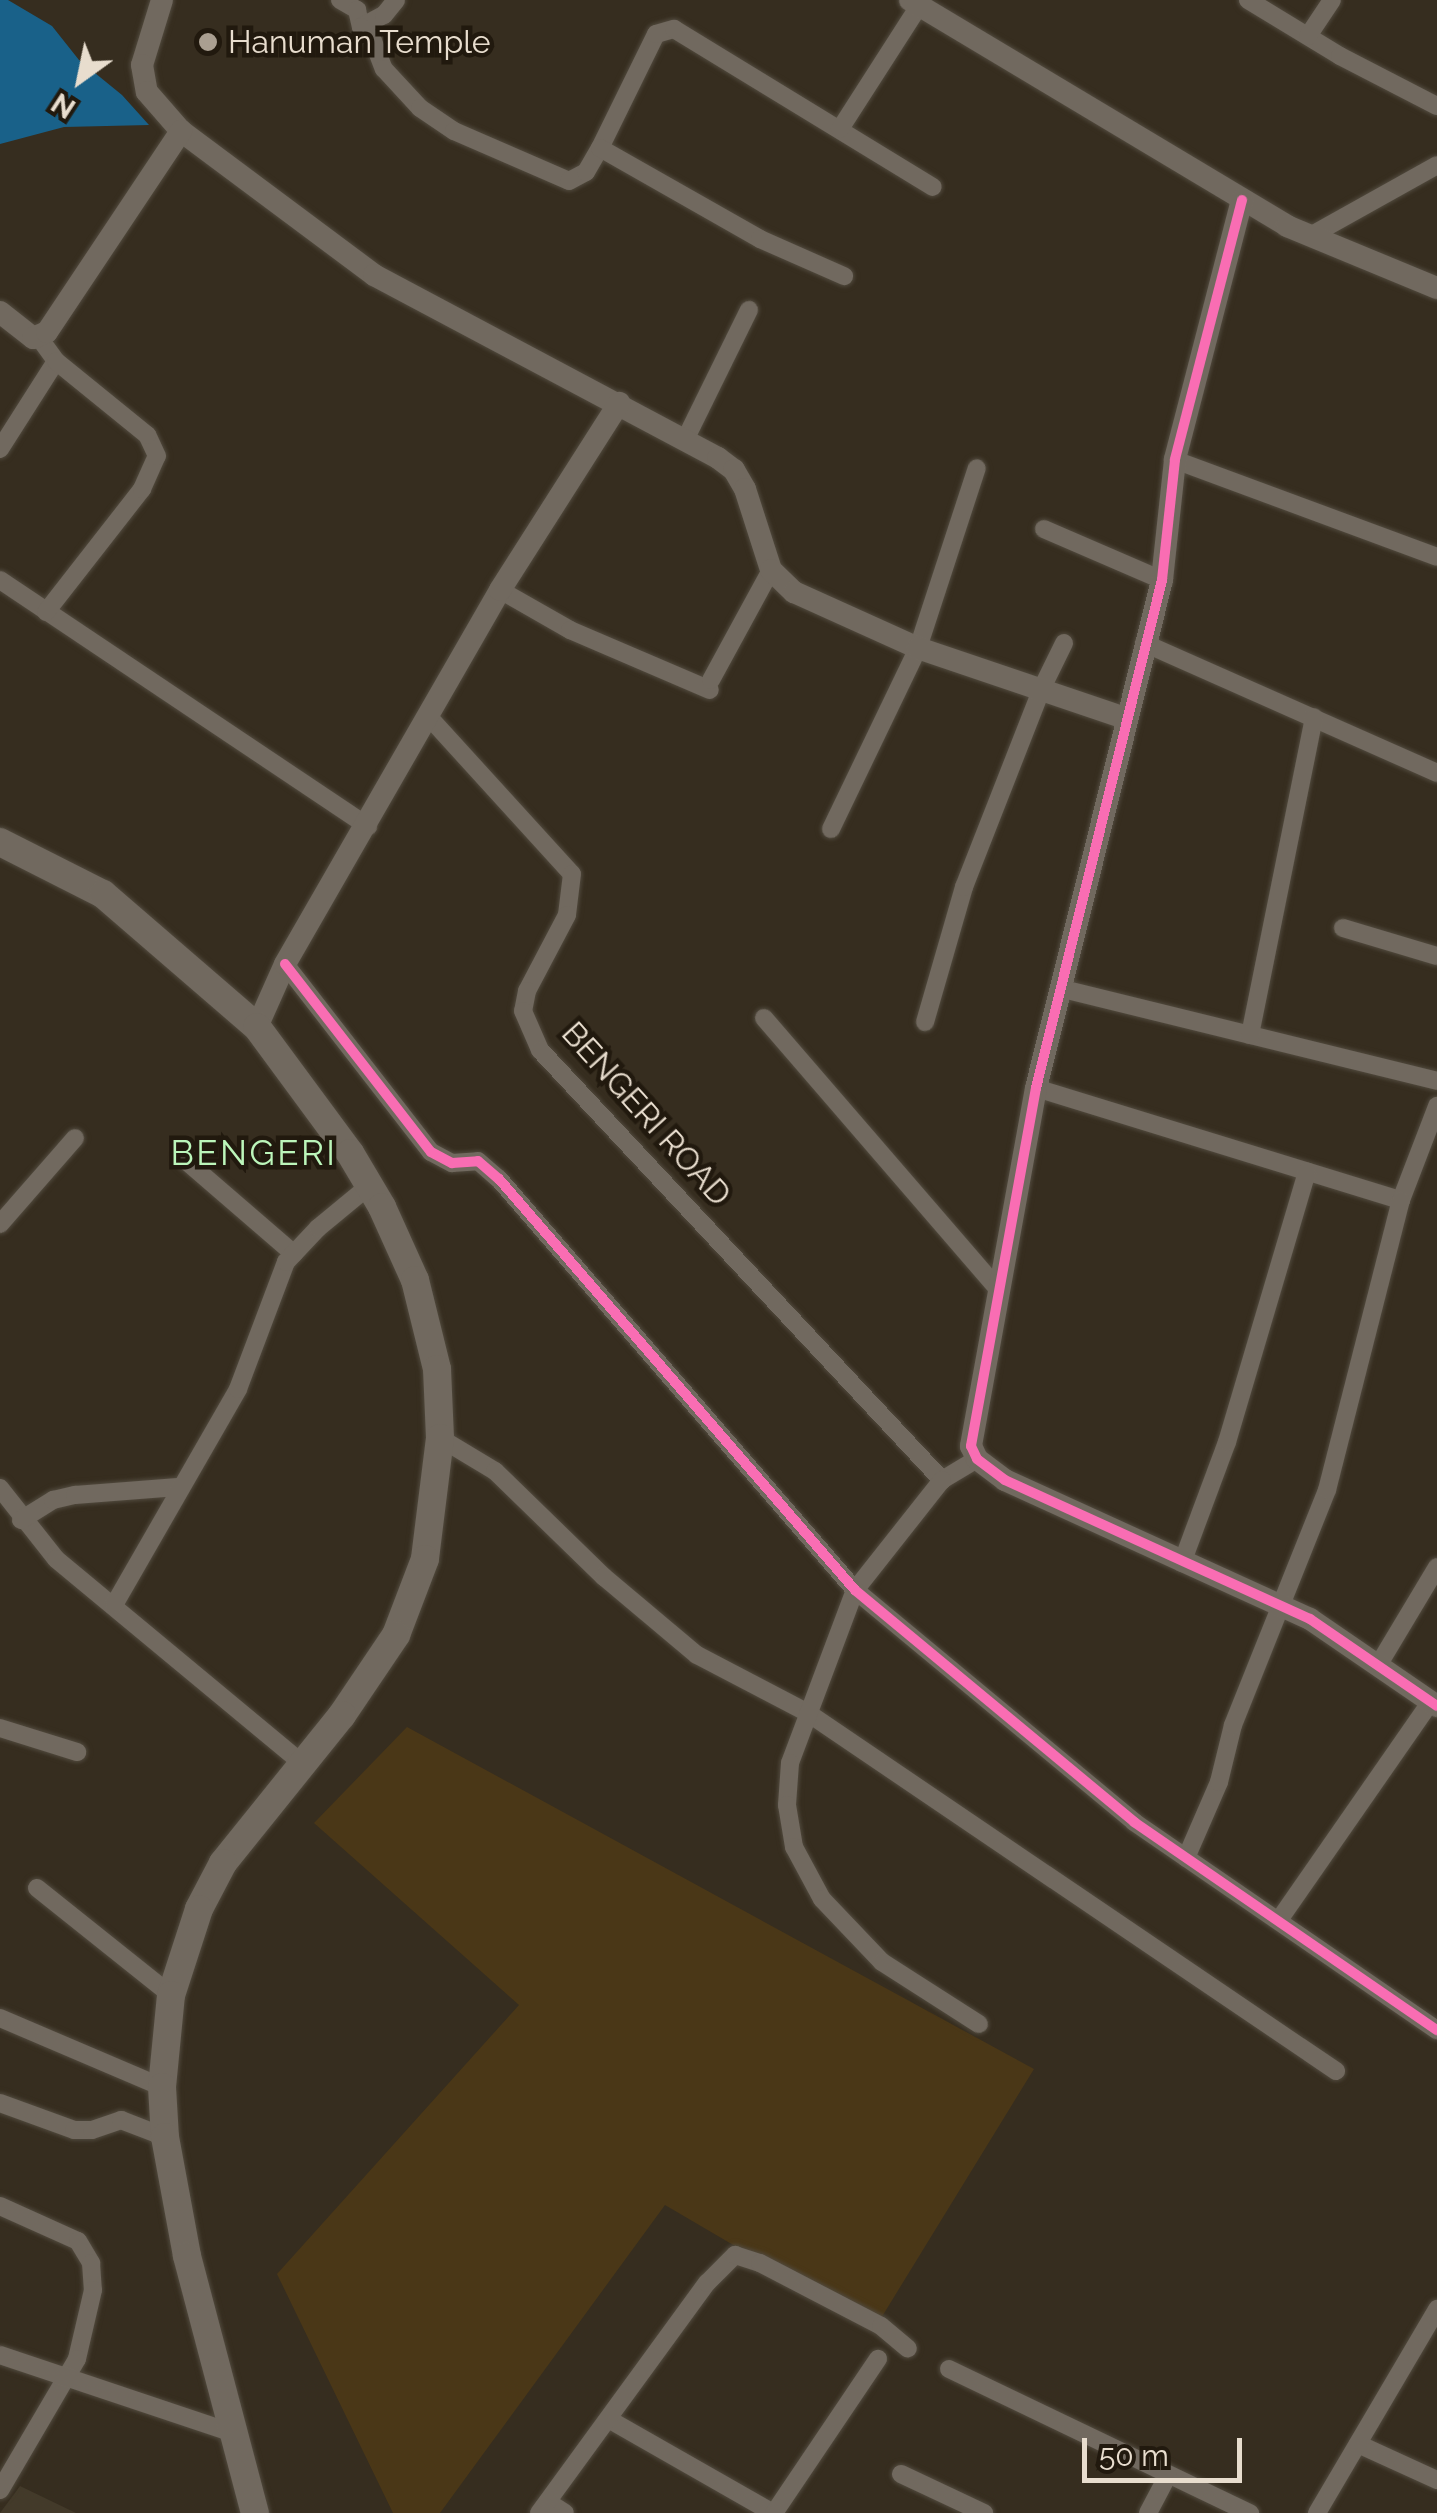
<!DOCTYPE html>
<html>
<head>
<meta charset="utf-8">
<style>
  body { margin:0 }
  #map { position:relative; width:1437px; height:2513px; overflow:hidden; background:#362d1f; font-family:Raleway,sans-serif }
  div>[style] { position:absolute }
  .built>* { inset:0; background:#4a3717 }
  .education>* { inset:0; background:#433a2a }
  .water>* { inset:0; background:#196189 }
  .roads { filter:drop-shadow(0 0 2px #514a3e) drop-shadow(0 0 2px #514a3e) }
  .minor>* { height:18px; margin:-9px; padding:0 9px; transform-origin:9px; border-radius:9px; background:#71695f }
  .tertiary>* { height:22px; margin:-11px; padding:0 11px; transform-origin:11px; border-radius:11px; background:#71695f }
  .secondary>* { height:28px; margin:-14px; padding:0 14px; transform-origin:14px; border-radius:14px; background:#71695f }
  .cycleway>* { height:10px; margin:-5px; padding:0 5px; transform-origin:5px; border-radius:5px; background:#f96db3 }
  .dots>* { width:28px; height:28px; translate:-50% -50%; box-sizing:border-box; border:5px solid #21190e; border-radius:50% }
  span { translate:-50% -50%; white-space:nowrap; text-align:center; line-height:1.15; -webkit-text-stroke:9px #21190e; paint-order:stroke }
  .poi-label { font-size:32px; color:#e8ddce }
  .left { translate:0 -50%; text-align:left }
  .street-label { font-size:32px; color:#e8ddce }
  .neighbourhood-label { font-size:35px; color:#bcf6ba; letter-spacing:2.5px }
  .north { position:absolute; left:30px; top:30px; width:100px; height:100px; -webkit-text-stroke:8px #21190e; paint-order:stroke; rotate:213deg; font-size:28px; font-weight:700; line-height:40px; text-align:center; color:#e8ddce }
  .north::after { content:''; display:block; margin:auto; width:35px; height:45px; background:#e8ddce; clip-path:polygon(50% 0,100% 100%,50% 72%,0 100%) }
  .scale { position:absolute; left:1082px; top:2438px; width:160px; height:45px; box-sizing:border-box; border:5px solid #e8ddce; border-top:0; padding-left:12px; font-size:30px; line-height:35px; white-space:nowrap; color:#e8ddce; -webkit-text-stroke:8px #21190e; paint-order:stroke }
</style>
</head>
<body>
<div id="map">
  <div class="built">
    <i style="clip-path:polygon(407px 1727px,1034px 2069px,875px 2328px,665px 2205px,440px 2513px,393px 2513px,277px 2274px,519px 2005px,314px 1823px)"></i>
  </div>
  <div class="education">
    <i style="clip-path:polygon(20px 2486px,76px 2513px,0 2513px)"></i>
  </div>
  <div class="water">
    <i style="clip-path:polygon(0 0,8px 0,52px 26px,79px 60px,122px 95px,149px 125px,64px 127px,0 144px)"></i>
  </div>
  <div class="roads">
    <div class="minor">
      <i style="left:340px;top:0;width:20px;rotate:30deg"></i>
      <i style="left:357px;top:10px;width:17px;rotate:77deg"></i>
      <i style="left:361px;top:27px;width:26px;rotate:-28deg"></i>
      <i style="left:384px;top:15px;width:19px;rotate:-51deg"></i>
      <i style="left:1248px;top:0;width:108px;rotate:31.3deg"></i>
      <i style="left:1340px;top:56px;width:109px;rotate:27.3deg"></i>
      <i style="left:361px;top:27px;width:18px;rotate:49deg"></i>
      <i style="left:373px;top:41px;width:30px;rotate:69deg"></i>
      <i style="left:384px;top:69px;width:53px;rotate:47.3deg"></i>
      <i style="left:420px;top:108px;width:41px;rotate:34.1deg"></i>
      <i style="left:454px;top:131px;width:125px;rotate:23.5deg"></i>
      <i style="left:569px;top:181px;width:19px;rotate:-28deg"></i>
      <i style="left:586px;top:172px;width:28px;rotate:-60deg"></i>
      <i style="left:600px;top:148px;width:127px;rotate:-63.8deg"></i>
      <i style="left:656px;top:34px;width:19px;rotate:-16deg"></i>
      <i style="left:674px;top:29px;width:303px;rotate:31.4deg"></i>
      <i style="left:1308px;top:36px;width:43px;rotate:-56.3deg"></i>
      <i style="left:840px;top:129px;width:146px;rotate:-57.3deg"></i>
      <i style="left:600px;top:148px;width:184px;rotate:29.6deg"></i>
      <i style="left:760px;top:239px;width:92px;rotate:23.8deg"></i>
      <i style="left:1312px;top:235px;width:143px;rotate:-29.2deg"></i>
      <i style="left:685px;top:440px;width:145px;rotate:-63.8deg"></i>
      <i style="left:0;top:449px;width:104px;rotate:-57.5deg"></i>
      <i style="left:56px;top:361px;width:29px;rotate:-126deg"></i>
      <i style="left:1175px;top:460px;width:279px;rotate:20.3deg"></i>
      <i style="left:1044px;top:529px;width:129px;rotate:23.4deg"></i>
      <i style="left:0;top:580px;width:443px;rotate:33.8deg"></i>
      <i style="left:500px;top:590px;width:81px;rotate:29.7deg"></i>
      <i style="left:570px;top:630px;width:152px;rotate:23.2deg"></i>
      <i style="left:46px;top:612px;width:156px;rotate:-52deg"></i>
      <i style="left:142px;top:489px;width:36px;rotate:-66deg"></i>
      <i style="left:157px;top:456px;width:23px;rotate:-115deg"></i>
      <i style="left:147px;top:435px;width:117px;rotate:-140.9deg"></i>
      <i style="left:1144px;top:643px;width:321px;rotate:23.9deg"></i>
      <i style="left:711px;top:680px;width:125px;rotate:-61.4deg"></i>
      <i style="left:429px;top:717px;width:212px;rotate:47.7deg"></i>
      <i style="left:572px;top:874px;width:41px;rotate:97deg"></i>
      <i style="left:567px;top:915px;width:86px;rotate:117.8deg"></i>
      <i style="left:527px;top:991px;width:20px;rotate:101deg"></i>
      <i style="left:523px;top:1011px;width:43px;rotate:66.4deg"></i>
      <i style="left:540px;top:1050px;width:589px;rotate:46.93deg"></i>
      <i style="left:831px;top:829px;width:201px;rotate:-64.3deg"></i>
      <i style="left:918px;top:648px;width:189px;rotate:-71.9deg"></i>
      <i style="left:1343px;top:928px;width:98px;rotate:16.6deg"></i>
      <i style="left:285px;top:964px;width:238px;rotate:52.2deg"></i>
      <i style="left:431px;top:1152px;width:24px;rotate:28deg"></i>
      <i style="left:452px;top:1163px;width:26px;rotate:-4deg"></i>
      <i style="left:478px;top:1161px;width:28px;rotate:41deg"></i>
      <i style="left:499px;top:1179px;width:544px;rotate:49.1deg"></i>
      <i style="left:855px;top:1590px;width:363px;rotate:39.7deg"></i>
      <i style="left:1134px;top:1822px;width:368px;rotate:34.5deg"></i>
      <i style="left:1059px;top:988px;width:389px;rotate:13.8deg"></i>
      <i style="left:764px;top:1018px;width:361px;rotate:49.2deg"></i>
      <i style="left:925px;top:1022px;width:141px;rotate:-73.9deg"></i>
      <i style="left:964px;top:887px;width:214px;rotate:-68.6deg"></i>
      <i style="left:1042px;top:688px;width:50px;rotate:-63.9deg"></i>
      <i style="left:1250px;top:1035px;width:324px;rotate:-78.6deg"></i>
      <i style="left:1036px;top:1088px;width:382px;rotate:17.1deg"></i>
      <i style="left:1401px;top:1200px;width:101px;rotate:-69deg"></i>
      <i style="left:184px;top:1159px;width:145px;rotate:40.8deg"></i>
      <i style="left:0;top:1224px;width:114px;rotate:-48.9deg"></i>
      <i style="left:440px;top:1438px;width:64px;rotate:31deg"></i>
      <i style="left:495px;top:1471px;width:152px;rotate:44.2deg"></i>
      <i style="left:604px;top:1577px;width:121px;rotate:40deg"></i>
      <i style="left:697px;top:1655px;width:125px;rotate:27.6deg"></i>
      <i style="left:808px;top:1713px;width:638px;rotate:34.14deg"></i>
      <i style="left:977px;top:1459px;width:41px;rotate:149deg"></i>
      <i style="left:942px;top:1480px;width:140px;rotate:128.3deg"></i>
      <i style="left:855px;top:1590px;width:185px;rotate:110.6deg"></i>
      <i style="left:790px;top:1763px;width:42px;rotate:94.1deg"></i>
      <i style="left:787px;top:1805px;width:43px;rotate:80.5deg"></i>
      <i style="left:794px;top:1847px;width:59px;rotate:61.7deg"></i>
      <i style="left:822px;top:1899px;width:87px;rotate:46.4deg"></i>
      <i style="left:882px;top:1962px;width:115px;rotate:32.6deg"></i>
      <i style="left:0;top:1488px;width:90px;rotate:51.7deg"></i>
      <i style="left:56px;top:1559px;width:320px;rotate:39.7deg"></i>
      <i style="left:21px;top:1520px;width:38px;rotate:-32deg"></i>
      <i style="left:53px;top:1500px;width:23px;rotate:-13deg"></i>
      <i style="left:75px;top:1495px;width:103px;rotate:-4.4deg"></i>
      <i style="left:1182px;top:1563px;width:129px;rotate:-69.6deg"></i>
      <i style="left:1227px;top:1442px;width:282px;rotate:-73.5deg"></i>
      <i style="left:114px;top:1605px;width:249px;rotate:-60.1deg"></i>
      <i style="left:238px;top:1389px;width:136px;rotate:-69.3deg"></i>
      <i style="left:286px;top:1262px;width:47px;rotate:-46.7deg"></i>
      <i style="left:318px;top:1228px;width:66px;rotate:-39.5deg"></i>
      <i style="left:1379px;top:1664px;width:113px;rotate:-59.1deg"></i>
      <i style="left:0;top:1728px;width:81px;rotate:17.3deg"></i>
      <i style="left:1186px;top:1858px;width:83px;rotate:-66.5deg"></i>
      <i style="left:1219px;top:1782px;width:59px;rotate:-76.2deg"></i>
      <i style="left:1233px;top:1725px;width:253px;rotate:-68.2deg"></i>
      <i style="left:1327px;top:1490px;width:299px;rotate:-75.7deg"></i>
      <i style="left:37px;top:1888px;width:171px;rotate:38.6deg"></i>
      <i style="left:1279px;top:1920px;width:267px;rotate:-55.2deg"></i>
      <i style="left:0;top:2018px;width:176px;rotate:23.1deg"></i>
      <i style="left:0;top:2103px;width:79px;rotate:20deg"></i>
      <i style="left:74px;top:2130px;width:18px"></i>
      <i style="left:92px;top:2130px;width:31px;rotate:-19deg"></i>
      <i style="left:121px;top:2120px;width:47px;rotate:21.1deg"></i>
      <i style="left:0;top:2206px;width:85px;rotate:24.2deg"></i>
      <i style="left:78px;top:2241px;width:26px;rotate:59deg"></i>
      <i style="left:91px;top:2263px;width:27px;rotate:86deg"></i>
      <i style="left:93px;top:2290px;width:71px;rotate:103.1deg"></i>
      <i style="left:77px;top:2359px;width:152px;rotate:120.4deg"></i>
      <i style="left:0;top:2355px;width:246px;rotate:18.5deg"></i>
      <i style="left:949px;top:2369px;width:334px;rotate:25.6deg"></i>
      <i style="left:610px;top:2420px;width:188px;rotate:29.7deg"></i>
      <i style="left:1358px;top:2444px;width:87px;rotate:24.5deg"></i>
      <i style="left:901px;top:2474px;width:92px;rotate:25.2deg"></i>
      <i style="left:548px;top:2502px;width:20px;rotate:33deg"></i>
      <i style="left:539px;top:2513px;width:285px;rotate:-53.9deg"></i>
      <i style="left:707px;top:2283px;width:40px;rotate:-45deg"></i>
      <i style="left:735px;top:2255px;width:26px;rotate:18deg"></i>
      <i style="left:760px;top:2263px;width:136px;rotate:27.5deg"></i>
      <i style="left:881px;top:2326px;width:35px;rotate:40deg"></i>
      <i style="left:774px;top:2513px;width:186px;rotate:-56deg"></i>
      <i style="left:1148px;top:2513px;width:43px;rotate:-62.2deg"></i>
      <i style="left:1317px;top:2513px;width:237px;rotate:-59.5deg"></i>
    </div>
    <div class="tertiary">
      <i style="left:162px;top:0;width:68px;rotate:107.1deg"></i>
      <i style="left:142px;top:65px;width:27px;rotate:80deg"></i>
      <i style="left:147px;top:92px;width:52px;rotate:48.9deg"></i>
      <i style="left:181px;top:131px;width:241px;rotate:36.7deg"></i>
      <i style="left:374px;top:275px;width:390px;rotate:28deg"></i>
      <i style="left:718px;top:458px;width:20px;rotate:37deg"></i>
      <i style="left:734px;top:470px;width:22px;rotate:60deg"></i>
      <i style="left:745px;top:489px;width:85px;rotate:72.2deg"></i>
      <i style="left:771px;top:570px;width:32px;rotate:44deg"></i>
      <i style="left:794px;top:592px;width:136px;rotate:24.3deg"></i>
      <i style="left:918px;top:648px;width:219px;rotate:18.7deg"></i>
      <i style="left:910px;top:0;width:440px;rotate:30.9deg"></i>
      <i style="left:1287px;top:226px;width:162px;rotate:22.5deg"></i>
      <i style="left:1242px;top:200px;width:268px;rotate:104.5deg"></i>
      <i style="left:1175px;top:460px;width:121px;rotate:96.2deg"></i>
      <i style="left:1162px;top:580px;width:523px;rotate:103.93deg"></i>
      <i style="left:1036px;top:1088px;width:364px;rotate:100.3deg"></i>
      <i style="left:971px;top:1446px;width:14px;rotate:65deg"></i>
      <i style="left:977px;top:1459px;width:35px;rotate:37deg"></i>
      <i style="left:1005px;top:1480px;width:335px;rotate:24.5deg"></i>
      <i style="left:1310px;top:1619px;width:154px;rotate:34.4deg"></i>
      <i style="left:0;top:312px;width:42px;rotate:38.2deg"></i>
      <i style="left:33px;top:338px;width:15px;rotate:-23deg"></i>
      <i style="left:47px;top:332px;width:242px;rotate:-56.3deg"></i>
      <i style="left:257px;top:1027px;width:69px;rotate:-66deg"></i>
      <i style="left:285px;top:964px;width:431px;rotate:-60.1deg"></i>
      <i style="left:500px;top:590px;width:222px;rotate:-57.5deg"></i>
    </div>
    <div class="secondary">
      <i style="left:0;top:842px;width:115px;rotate:26.8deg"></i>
      <i style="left:103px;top:894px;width:203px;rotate:40.8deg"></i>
      <i style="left:257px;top:1027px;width:157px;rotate:53.6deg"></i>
      <i style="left:350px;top:1153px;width:63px;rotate:59.3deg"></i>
      <i style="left:382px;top:1207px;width:80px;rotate:65.7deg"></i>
      <i style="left:415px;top:1280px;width:92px;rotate:76.1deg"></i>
      <i style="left:437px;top:1369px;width:69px;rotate:87.5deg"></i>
      <i style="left:440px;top:1438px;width:122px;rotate:97.1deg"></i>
      <i style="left:425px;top:1559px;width:81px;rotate:110.9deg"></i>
      <i style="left:396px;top:1635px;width:97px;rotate:124deg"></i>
      <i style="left:342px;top:1715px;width:190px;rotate:128.8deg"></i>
      <i style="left:223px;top:1863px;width:52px;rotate:117.6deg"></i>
      <i style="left:199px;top:1909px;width:90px;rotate:108deg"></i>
      <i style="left:171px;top:1995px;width:92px;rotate:95.6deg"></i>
      <i style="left:162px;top:2087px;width:50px;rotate:86.6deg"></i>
      <i style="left:165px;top:2137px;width:121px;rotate:79.5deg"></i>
      <i style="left:187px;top:2256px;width:266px;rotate:75.2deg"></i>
    </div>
  </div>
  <div class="cycleway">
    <i style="left:1242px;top:200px;width:268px;rotate:104.5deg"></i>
    <i style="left:1175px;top:460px;width:121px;rotate:96.2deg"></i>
    <i style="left:1162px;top:580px;width:523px;rotate:103.93deg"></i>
    <i style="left:1036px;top:1088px;width:364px;rotate:100.3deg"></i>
    <i style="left:971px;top:1446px;width:14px;rotate:65deg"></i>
    <i style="left:977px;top:1459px;width:35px;rotate:37deg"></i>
    <i style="left:1005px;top:1480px;width:335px;rotate:24.5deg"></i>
    <i style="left:1310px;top:1619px;width:154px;rotate:34.4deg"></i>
    <i style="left:285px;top:964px;width:238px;rotate:52.2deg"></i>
    <i style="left:431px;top:1152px;width:24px;rotate:28deg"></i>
    <i style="left:452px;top:1163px;width:26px;rotate:-4deg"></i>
    <i style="left:478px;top:1161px;width:28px;rotate:41deg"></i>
    <i style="left:499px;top:1179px;width:544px;rotate:49.1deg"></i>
    <i style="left:855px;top:1590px;width:363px;rotate:39.7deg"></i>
    <i style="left:1134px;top:1822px;width:368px;rotate:34.5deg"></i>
  </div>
  <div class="dots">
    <i style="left:208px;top:42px;background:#aa9f91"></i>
  </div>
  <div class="poi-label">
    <span class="left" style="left:228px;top:42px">Hanuman Temple</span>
  </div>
  <div class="street-label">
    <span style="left:646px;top:1114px;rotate:48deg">BENGERI ROAD</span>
  </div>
  <div class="neighbourhood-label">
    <span style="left:254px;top:1153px">BENGERI</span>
  </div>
  <div class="north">N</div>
  <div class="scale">50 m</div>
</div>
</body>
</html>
